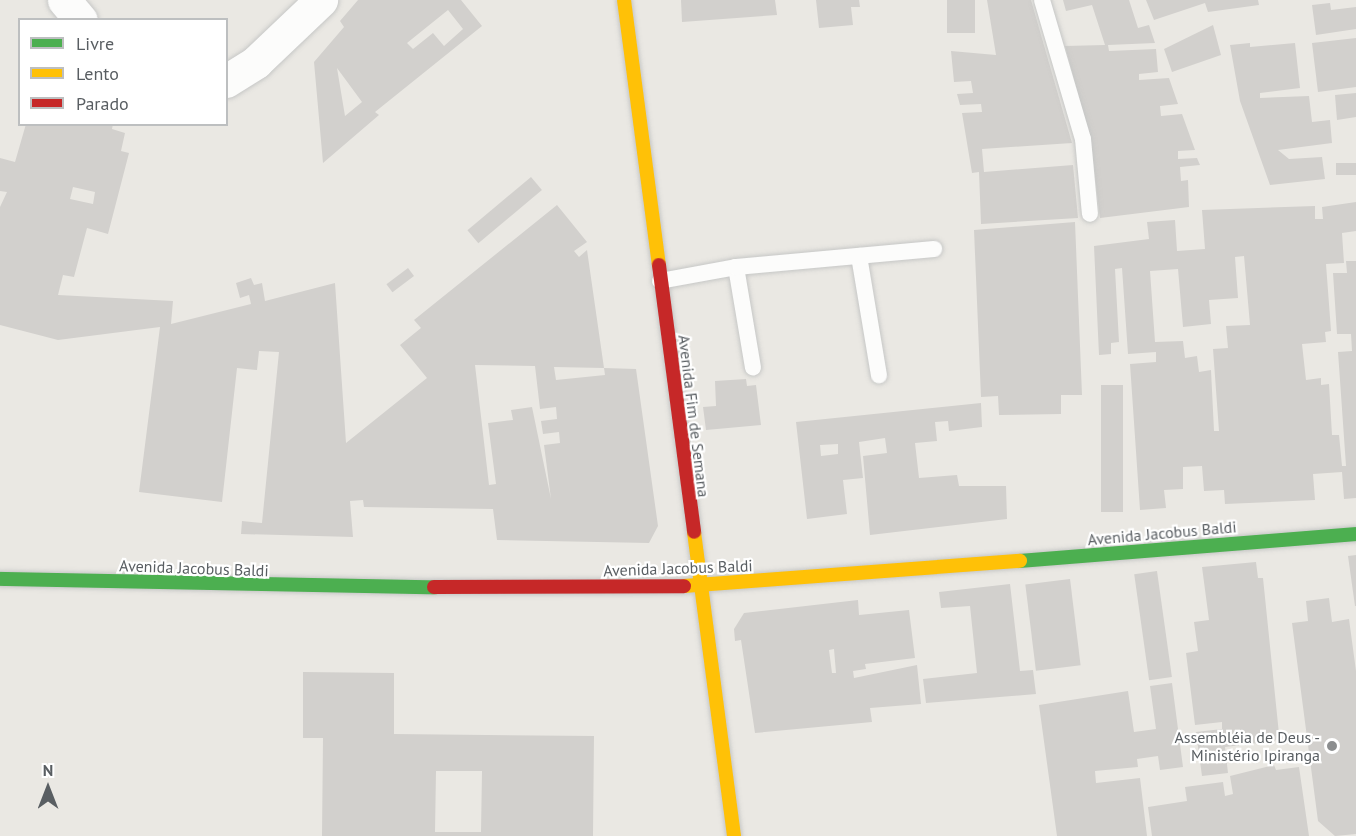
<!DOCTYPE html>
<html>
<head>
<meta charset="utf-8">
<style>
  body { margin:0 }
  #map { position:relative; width:1356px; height:836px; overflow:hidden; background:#eae8e3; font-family:"PT Sans",sans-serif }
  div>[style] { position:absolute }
  .building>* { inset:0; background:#d2d0cd; transform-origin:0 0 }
  .roads { filter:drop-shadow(0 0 2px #c6c7c6) drop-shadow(0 0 2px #c6c7c6) }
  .lane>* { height:16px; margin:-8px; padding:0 8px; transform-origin:8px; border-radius:8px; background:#fcfcfb }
  .street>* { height:33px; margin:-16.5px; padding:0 16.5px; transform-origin:16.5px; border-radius:16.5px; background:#fcfcfb }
  .fast>* { height:14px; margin:-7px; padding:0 7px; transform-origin:7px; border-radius:7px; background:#4caf50 }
  .slow>* { height:14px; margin:-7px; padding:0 7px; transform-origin:7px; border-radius:7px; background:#ffc107 }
  .jam>* { height:14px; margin:-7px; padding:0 7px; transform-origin:7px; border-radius:7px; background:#c62828 }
  .dots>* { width:16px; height:16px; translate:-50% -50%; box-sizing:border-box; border:3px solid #fff; border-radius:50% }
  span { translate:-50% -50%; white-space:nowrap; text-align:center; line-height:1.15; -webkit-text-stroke:4.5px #fff; paint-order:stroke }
  .street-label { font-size:16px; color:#595e62 }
  .poi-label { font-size:16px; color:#595e62 }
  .right { translate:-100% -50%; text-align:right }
  .legend { position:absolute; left:18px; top:18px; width:210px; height:108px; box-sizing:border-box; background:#fff; border:2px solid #bdbfc0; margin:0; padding:8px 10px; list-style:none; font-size:18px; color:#595e62 }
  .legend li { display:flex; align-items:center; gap:12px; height:30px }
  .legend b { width:30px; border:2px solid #bdbfc0 }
  .north { position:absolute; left:18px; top:758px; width:60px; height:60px; -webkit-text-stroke:4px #fff; paint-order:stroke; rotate:0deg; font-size:16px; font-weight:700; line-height:24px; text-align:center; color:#595e62 }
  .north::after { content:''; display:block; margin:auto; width:21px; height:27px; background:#595e62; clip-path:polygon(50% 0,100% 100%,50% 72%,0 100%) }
</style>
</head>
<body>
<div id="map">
  <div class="building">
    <i style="clip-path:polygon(evenodd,358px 0,461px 0,482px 26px,375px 112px,379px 115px,323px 163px,314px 62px,344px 27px,340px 21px,358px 0,448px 10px,463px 29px,444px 46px,433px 33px,413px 49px,407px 43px,448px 10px,358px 0,337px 68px,362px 102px,345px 116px,337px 68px)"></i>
    <i style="clip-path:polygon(681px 0,775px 0,777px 15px,682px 22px)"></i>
    <i style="clip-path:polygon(816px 0,859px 0,860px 7px,851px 7px,853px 25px,819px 28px)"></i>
    <i style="left:947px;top:0;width:28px;height:33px"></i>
    <i style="clip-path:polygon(987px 0,1031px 0,1072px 143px,982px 149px,984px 172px,1073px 165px,1078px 218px,981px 224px,979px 172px,972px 173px,962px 113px,982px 112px,981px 104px,960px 105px,957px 94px,973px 93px,971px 81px,954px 82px,951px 51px,996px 55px)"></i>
    <i style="clip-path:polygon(1063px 0,1129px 0,1138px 28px,1149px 25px,1155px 43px,1108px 45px,1109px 51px,1156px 49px,1158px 72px,1139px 74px,1139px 80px,1169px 78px,1178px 104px,1160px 106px,1161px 116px,1182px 114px,1195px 150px,1178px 151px,1178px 159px,1197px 158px,1200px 165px,1180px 167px,1181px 181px,1188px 180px,1189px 207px,1100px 218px,1091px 142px,1065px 46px,1105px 45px,1092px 5px,1066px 11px)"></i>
    <i style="clip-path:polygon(1146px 0,1258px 0,1259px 5px,1208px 12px,1205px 3px,1154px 20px)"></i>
    <i style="clip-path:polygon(1330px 3px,1331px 10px,1356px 7px,1356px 29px,1316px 35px,1312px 5px)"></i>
    <i style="clip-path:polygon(1213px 25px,1221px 55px,1172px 72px,1164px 49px)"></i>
    <i style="clip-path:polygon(1356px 38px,1356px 87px,1318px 92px,1312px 43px)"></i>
    <i style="clip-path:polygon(1250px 43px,1250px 47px,1295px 43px,1300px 88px,1260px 93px,1260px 98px,1309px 96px,1312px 122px,1330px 120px,1332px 143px,1278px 150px,1289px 159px,1322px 157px,1325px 179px,1270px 185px,1240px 101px,1230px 45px)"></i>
    <i style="clip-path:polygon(1356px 93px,1356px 117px,1337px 120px,1335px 95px)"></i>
    <i style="clip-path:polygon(evenodd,26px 124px,113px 124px,112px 129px,125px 133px,121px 151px,129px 153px,108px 234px,87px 228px,74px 277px,63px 275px,58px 295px,173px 301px,171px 324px,251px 304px,249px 295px,240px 298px,236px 283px,251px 278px,254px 285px,262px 283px,265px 301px,335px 283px,346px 443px,427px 378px,400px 345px,421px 328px,414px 320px,557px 205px,587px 242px,574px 251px,579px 257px,587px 250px,604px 368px,554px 367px,556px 380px,605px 375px,604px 368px,636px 369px,658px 526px,649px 543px,497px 540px,493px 509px,364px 507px,363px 500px,350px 501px,353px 537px,241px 534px,242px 521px,262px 523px,279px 352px,259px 351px,257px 370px,237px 368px,222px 502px,139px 492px,160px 327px,58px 340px,0 325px,0 207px,7px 192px,0 191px,0 158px,15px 162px,26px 124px,73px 187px,95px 192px,93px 204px,70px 199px,73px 187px,26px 124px,475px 365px,535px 366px,540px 409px,556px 407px,557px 419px,541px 421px,543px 434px,559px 432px,560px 443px,544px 445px,551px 499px,532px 407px,511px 410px,513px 420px,488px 423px,496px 484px,489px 485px,475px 365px)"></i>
    <i style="left:1356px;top:163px;width:12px;height:20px;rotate:90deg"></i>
    <i style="left:531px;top:177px;width:17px;height:83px;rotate:50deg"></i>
    <i style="clip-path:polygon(evenodd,1356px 202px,1356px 231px,1342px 233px,1344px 263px,1326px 264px,1331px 331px,1325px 332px,1326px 342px,1302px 344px,1306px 380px,1321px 378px,1321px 385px,1329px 384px,1332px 435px,1339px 435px,1342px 466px,1346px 466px,1338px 352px,1352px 351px,1351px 334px,1337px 334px,1333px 273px,1347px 273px,1346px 261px,1356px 261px,1356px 498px,1344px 499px,1342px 472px,1313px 474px,1315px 500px,1225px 504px,1224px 490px,1204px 491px,1202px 466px,1183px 467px,1183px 489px,1164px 490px,1166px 508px,1140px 510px,1130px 364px,1156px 362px,1156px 352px,1128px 354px,1122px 268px,1115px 269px,1119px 342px,1111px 343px,1111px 354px,1099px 355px,1094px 246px,1149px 239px,1147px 222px,1175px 220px,1177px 251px,1205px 249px,1202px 210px,1315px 206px,1315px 219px,1323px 219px,1322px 207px,1356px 202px,1244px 256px,1250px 325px,1226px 326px,1228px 348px,1213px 349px,1219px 431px,1214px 431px,1211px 370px,1199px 372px,1197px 356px,1185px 358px,1183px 341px,1155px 342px,1150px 271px,1178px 269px,1183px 327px,1211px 324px,1209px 300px,1238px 298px,1235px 257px,1244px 256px)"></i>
    <i style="clip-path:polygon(1075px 222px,1082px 395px,1061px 395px,1061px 414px,999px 415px,998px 396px,981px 397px,974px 230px)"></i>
    <i style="left:408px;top:268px;width:10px;height:27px;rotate:53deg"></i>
    <i style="clip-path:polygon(746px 379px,747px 386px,756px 385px,761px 425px,706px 430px,703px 407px,716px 406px,715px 381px)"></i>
    <i style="left:1101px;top:385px;width:22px;height:127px"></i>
    <i style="clip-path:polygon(evenodd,981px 403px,982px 427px,949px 431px,948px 421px,935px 422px,937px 441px,915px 443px,919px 478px,957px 475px,959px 486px,1006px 486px,1007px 519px,870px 535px,863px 456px,887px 453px,885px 438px,859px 442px,863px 478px,843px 480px,847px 514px,807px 519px,796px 422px,981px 403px,838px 444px,838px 454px,821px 456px,820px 445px,838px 444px)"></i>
    <i style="clip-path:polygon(1356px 555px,1356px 606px,1355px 606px,1348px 556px)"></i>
    <i style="clip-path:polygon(1256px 562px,1258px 578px,1263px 578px,1279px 734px,1275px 741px,1225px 747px,1228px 773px,1202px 776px,1196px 732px,1222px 729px,1222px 722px,1195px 725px,1186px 653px,1198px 651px,1194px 622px,1209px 620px,1202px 567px)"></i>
    <i style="left:1157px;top:571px;width:107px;height:23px;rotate:82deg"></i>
    <i style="left:1070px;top:579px;width:87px;height:45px;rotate:83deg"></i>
    <i style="clip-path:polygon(1010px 584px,1020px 671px,1033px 670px,1036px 694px,926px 703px,923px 679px,977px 673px,970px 606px,941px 608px,939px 592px)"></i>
    <i style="clip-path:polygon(1329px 598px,1332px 622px,1349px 619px,1356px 671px,1356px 834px,1335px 836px,1318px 821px,1292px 623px,1308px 621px,1306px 601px)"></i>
    <i style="clip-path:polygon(evenodd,858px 600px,859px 615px,909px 610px,915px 658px,865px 664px,866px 669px,853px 671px,854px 678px,917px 665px,921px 704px,870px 708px,872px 722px,755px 733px,741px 640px,735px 641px,734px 629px,744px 613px,858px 600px,834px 649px,836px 673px,832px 673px,829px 650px,834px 649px)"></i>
    <i style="clip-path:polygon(evenodd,303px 672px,394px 673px,394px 734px,594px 736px,593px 836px,322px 836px,323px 738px,303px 738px,303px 672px,436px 771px,482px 771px,481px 832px,435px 832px,436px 771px)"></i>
    <i style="clip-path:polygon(1172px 683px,1183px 767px,1160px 770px,1158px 756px,1137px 759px,1138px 767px,1095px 771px,1096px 783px,1140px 778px,1147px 836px,1057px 836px,1039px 705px,1128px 691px,1134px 732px,1156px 729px,1150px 686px)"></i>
    <i style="clip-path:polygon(1274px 765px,1276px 770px,1299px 767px,1309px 836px,1152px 836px,1148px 807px,1187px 801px,1185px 787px,1223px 782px,1225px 796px,1233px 794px,1230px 776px)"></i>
  </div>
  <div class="roads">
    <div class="lane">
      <i style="left:1042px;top:0;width:145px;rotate:73.6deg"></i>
      <i style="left:1083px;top:139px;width:75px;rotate:84.7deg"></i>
      <i style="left:859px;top:256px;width:121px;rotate:80.5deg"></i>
      <i style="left:736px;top:267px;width:102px;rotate:80.4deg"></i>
      <i style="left:660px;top:281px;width:77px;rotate:-10.4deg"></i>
      <i style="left:736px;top:267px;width:199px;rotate:-5.2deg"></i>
    </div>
    <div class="street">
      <i style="left:64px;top:0;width:26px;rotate:50deg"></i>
      <i style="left:226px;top:81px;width:36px;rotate:-32deg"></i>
      <i style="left:256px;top:62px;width:90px;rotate:-43.6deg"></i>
    </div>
    <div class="fast">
      <i style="left:1020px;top:561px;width:337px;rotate:-4.6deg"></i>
      <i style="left:0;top:579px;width:434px;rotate:1.1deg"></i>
    </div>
    <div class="slow">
      <i style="left:624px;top:0;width:267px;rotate:82.5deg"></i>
      <i style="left:694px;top:532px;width:307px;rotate:82.5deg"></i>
      <i style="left:684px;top:586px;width:337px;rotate:-4.3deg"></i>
    </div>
    <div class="jam">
      <i style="left:659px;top:265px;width:269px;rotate:82.5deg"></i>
      <i style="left:434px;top:587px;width:250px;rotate:-0.2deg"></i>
    </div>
  </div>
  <div class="dots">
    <i style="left:1332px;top:746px;background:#8c8e8f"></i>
  </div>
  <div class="street-label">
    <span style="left:694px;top:416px;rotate:83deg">Avenida Fim de Semana</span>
    <span style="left:1162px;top:533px;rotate:-5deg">Avenida Jacobus Baldi</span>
    <span style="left:194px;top:568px;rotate:2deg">Avenida Jacobus Baldi</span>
    <span style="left:678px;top:568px;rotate:-2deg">Avenida Jacobus Baldi</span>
  </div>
  <div class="poi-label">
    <span class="right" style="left:1320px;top:746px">Assembléia de Deus -<br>Ministério Ipiranga</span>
  </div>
  <ul class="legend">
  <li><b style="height:8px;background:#4caf50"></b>Livre</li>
  <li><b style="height:8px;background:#ffc107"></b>Lento</li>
  <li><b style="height:8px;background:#c62828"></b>Parado</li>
  </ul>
  <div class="north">N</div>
</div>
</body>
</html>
